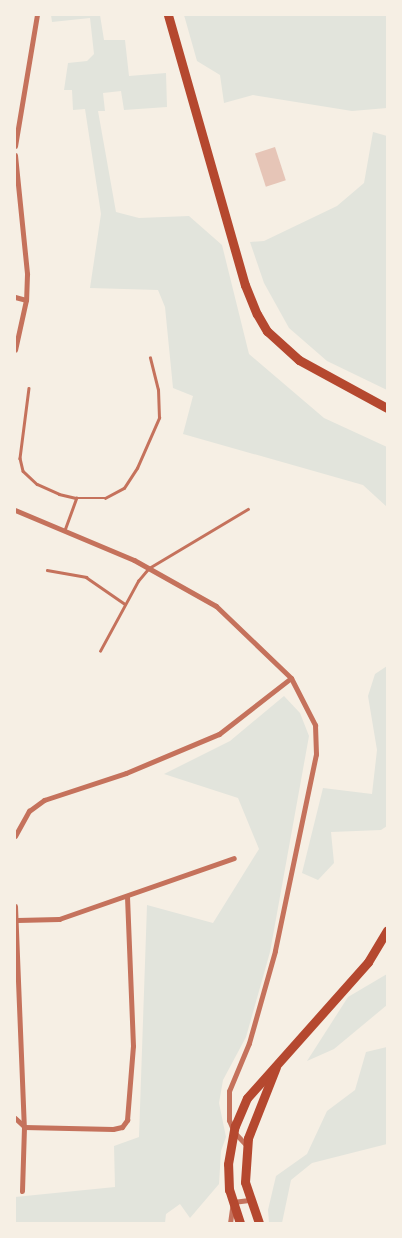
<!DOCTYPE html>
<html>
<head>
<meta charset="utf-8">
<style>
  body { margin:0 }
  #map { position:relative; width:402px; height:1238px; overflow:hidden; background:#f6efe4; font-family:Quicksand,sans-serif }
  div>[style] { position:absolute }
  .green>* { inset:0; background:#e2e4dc }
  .building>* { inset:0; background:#e6c5b7; transform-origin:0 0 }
  .service>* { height:2.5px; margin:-1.25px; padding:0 1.25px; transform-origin:1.25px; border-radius:1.25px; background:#c5725c }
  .minor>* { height:5px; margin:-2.5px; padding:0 2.5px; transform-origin:2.5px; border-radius:2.5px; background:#c5725c }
  .primary>* { height:9px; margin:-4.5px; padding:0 4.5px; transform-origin:4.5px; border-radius:4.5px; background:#b5482f }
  span { translate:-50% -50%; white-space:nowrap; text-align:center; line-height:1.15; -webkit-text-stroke:4px #f6efe4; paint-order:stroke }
  .frame { position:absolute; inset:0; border:16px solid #f6efe4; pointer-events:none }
</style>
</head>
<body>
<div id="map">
  <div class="green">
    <i style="clip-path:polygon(51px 15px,100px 15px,104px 40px,125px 40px,129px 76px,166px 73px,167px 107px,124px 110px,121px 91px,103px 93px,105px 111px,98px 111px,116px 212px,139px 218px,189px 216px,222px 245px,249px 354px,324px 418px,387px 447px,387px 507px,363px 485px,183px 434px,193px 396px,173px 388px,165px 307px,158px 290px,90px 288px,101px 214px,85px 109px,73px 110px,72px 90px,64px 90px,68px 63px,87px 61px,94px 54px,90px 18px,52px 22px)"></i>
    <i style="clip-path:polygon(184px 15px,387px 15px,387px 108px,352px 111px,253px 95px,224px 103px,220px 75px,197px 61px)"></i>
    <i style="clip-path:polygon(373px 132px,387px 136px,387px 390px,327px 361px,289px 328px,264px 283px,250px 242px,264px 241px,337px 206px,364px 183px)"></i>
    <i style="clip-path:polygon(387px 666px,387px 826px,381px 830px,331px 832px,334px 863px,318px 880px,302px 873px,323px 788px,372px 794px,377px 750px,368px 696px,375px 674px)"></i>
    <i style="clip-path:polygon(284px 696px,300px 713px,309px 736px,270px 952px,246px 1037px,223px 1080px,219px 1103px,226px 1137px,221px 1151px,219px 1184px,190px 1218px,180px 1204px,166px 1214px,165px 1223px,15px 1223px,15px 1197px,115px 1187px,114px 1146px,139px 1137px,147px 905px,213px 923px,259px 849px,238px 798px,164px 774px,230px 741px)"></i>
    <i style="clip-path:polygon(387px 974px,387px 1005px,334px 1049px,307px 1061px,348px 997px)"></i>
    <i style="clip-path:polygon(387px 1047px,387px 1144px,312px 1163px,291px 1180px,282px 1223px,269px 1223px,268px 1210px,276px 1176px,307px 1154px,327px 1111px,355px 1090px,366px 1052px)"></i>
  </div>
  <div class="building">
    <i style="left:275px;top:147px;width:35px;height:21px;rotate:72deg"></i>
  </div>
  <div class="service">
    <i style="left:29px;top:388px;width:71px;rotate:97.3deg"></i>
    <i style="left:20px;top:458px;width:13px;rotate:77deg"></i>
    <i style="left:23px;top:471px;width:19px;rotate:43deg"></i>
    <i style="left:37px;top:484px;width:24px;rotate:24deg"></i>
    <i style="left:59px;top:494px;width:17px;rotate:13deg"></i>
    <i style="left:76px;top:498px;width:29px"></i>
    <i style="left:105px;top:498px;width:21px;rotate:-28deg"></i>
    <i style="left:124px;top:488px;width:24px;rotate:-57deg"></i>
    <i style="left:137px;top:468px;width:55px;rotate:-66.3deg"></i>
    <i style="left:159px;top:418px;width:28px;rotate:-92deg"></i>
    <i style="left:158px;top:390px;width:33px;rotate:-104deg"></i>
    <i style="left:65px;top:529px;width:33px;rotate:-70deg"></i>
    <i style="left:47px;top:570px;width:40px;rotate:10deg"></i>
    <i style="left:86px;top:577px;width:47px;rotate:34.7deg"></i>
    <i style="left:100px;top:651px;width:80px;rotate:-61.5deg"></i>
    <i style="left:138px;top:581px;width:17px;rotate:-50deg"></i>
    <i style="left:149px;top:568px;width:115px;rotate:-30.8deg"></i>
  </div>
  <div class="minor">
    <i style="left:15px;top:146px;width:133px;rotate:-80.5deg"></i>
    <i style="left:15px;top:155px;width:120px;rotate:84.2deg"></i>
    <i style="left:27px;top:274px;width:26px;rotate:92deg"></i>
    <i style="left:26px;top:300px;width:51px;rotate:102.4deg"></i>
    <i style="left:15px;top:297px;width:11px;rotate:15deg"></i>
    <i style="left:15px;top:510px;width:129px;rotate:22.8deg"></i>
    <i style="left:134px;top:560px;width:94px;rotate:29.3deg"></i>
    <i style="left:216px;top:606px;width:104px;rotate:43.8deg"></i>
    <i style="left:291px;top:678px;width:53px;rotate:62.9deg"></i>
    <i style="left:315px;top:725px;width:29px;rotate:88deg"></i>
    <i style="left:316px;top:754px;width:201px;rotate:101.8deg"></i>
    <i style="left:275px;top:951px;width:96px;rotate:105.8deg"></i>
    <i style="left:249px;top:1043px;width:52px;rotate:112.6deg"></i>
    <i style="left:229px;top:1091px;width:29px;rotate:90deg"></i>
    <i style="left:229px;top:1120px;width:13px;rotate:67deg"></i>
    <i style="left:234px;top:1132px;width:19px;rotate:47deg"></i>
    <i style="left:15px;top:836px;width:29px;rotate:-61deg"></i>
    <i style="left:29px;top:811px;width:19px;rotate:-36deg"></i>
    <i style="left:44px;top:800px;width:86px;rotate:-18.2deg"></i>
    <i style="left:126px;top:773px;width:101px;rotate:-22.8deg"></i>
    <i style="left:219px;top:734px;width:91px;rotate:-37.9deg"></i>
    <i style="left:15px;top:906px;width:221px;rotate:87.7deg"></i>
    <i style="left:24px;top:1127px;width:64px;rotate:91.8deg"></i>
    <i style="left:17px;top:920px;width:42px;rotate:-1.4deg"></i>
    <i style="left:59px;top:919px;width:185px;rotate:-19.2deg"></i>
    <i style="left:15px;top:1118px;width:12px;rotate:42deg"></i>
    <i style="left:24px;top:1127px;width:89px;rotate:1.3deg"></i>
    <i style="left:113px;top:1129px;width:9px;rotate:-13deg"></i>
    <i style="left:122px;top:1127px;width:9px;rotate:-54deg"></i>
    <i style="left:127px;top:1120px;width:74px;rotate:-85.4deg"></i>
    <i style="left:133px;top:1046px;width:150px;rotate:-92.3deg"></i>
    <i style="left:230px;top:1223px;width:21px;rotate:-82deg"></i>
    <i style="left:233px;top:1202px;width:16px;rotate:-7deg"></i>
  </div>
  <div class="primary">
    <i style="left:168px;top:15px;width:281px;rotate:74.1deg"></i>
    <i style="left:245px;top:285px;width:31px;rotate:68deg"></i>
    <i style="left:257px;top:314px;width:20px;rotate:60deg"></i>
    <i style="left:267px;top:331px;width:43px;rotate:42.2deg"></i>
    <i style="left:299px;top:360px;width:100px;rotate:28.6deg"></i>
    <i style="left:240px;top:1223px;width:35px;rotate:-108deg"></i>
    <i style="left:229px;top:1190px;width:26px;rotate:-92deg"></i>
    <i style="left:228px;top:1164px;width:39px;rotate:-80deg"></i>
    <i style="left:235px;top:1126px;width:30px;rotate:-67deg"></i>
    <i style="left:247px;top:1098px;width:182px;rotate:-48.3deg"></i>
    <i style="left:368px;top:962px;width:37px;rotate:-59deg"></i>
    <i style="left:259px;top:1223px;width:43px;rotate:-108.9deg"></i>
    <i style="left:245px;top:1182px;width:44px;rotate:-86.1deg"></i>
    <i style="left:248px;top:1138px;width:76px;rotate:-68.5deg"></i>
  </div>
  <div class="frame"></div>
</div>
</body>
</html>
